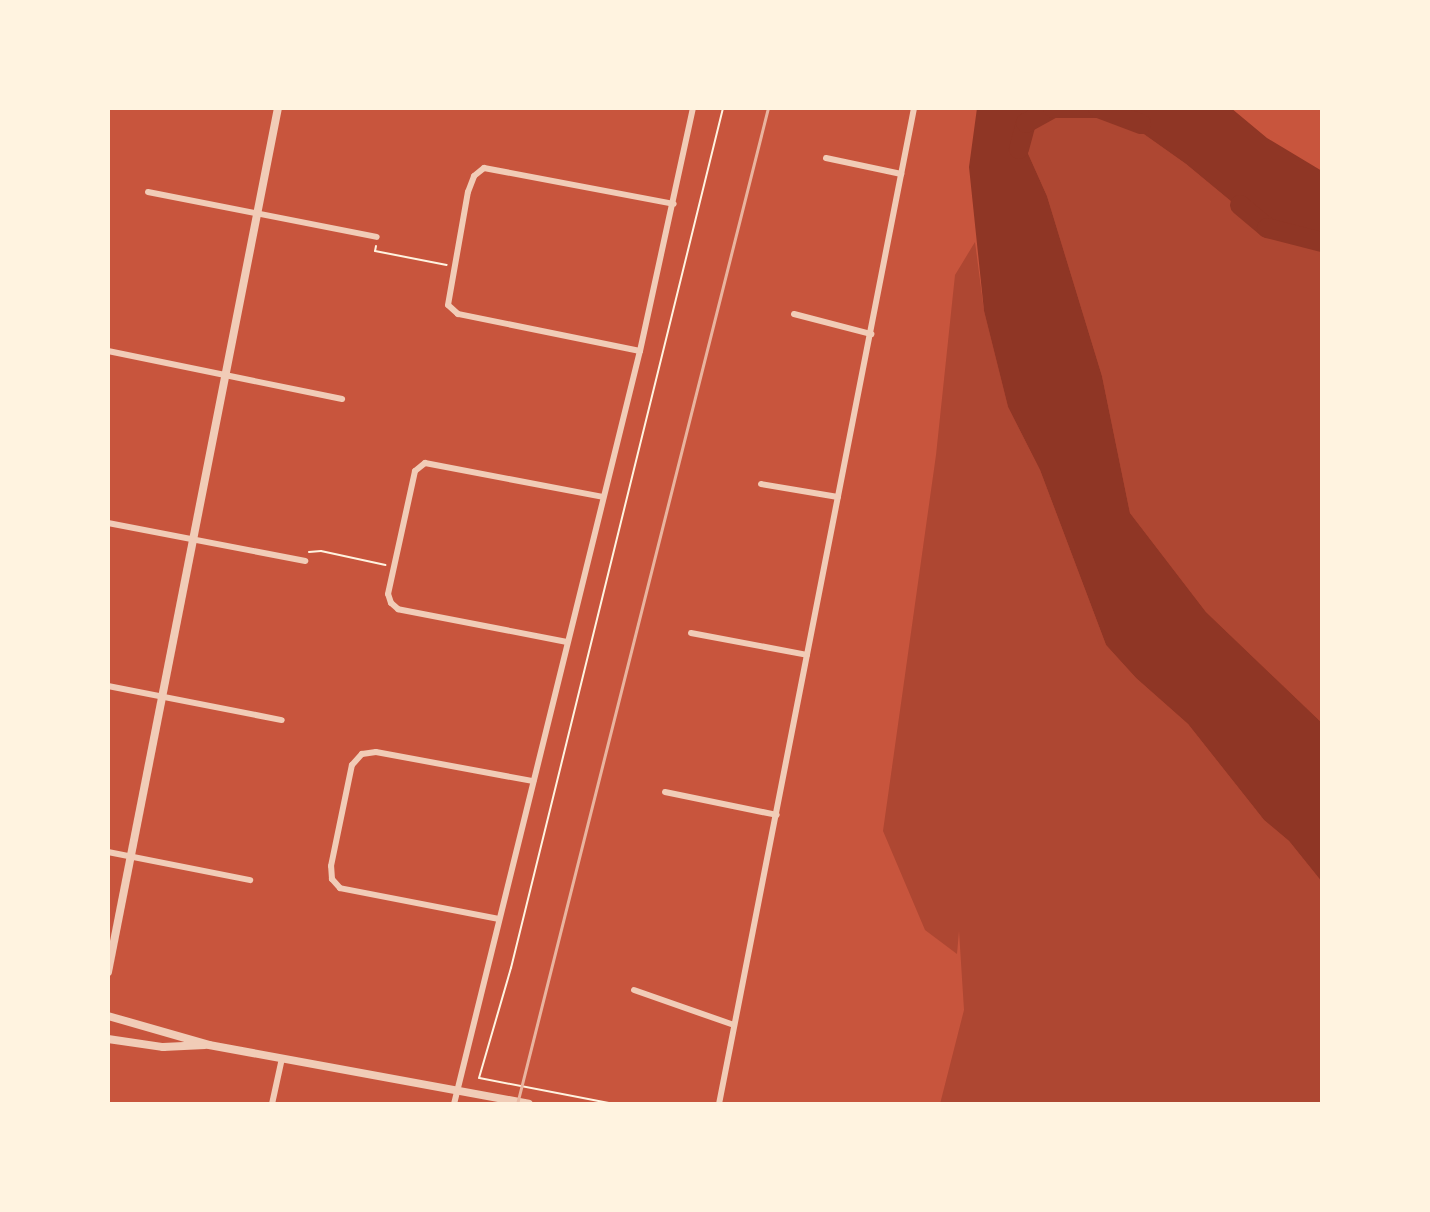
<!DOCTYPE html>
<html>
<head>
<meta charset="utf-8">
<style>
  body { margin:0 }
  #map { position:relative; width:1430px; height:1212px; overflow:hidden; background:#c8553d; font-family:Commissioner,sans-serif }
  div>[style] { position:absolute }
  .green>* { inset:0; background:#ae4732 }
  .water>* { inset:0; background:#8f3625 }
  .river>* { height:20px; margin:-10px; padding:0 10px; transform-origin:10px; border-radius:10px; background:#8f3625 }
  .path>* { height:2px; margin:-1px; padding:0 1px; transform-origin:1px; border-radius:1px; background:#fff3e0 }
  .minor>* { height:6px; margin:-3px; padding:0 3px; transform-origin:3px; border-radius:3px; background:#f1ccb7 }
  .tertiary>* { height:8px; margin:-4px; padding:0 4px; transform-origin:4px; border-radius:4px; background:#f1ccb7 }
  .rail>* { height:3px; margin:-1.5px; padding:0 1.5px; transform-origin:1.5px; border-radius:1.5px; background:#e9b49f }
  span { translate:-50% -50%; white-space:nowrap; text-align:center; line-height:1.15; -webkit-text-stroke:8px #fff3e0; paint-order:stroke }
  .frame { position:absolute; inset:0; border:110px solid #fff3e0; pointer-events:none }
</style>
</head>
<body>
<div id="map">
  <div class="green">
    <i style="clip-path:polygon(1031px 108px,1107px 108px,1186px 164px,1250px 217px,1295px 239px,1322px 244px,1322px 723px,1206px 612px,1130px 513px,1102px 376px,1047px 196px,1026px 149px,1027px 112px)"></i>
    <i style="clip-path:polygon(975px 242px,984px 311px,1008px 407px,1040px 470px,1106px 645px,1136px 678px,1188px 724px,1264px 820px,1289px 841px,1322px 882px,1322px 1104px,940px 1104px,964px 1010px,959px 931px,957px 954px,925px 930px,883px 831px,936px 455px,955px 275px)"></i>
  </div>
  <div class="water">
    <i style="clip-path:polygon(977px 108px,1031px 108px,1027px 113px,1026px 149px,1047px 196px,1102px 376px,1130px 513px,1206px 612px,1322px 723px,1322px 882px,1289px 841px,1264px 820px,1188px 724px,1136px 678px,1106px 645px,1040px 470px,1008px 407px,984px 311px,969px 167px)"></i>
    <i style="clip-path:polygon(1107px 108px,1231px 108px,1267px 138px,1322px 171px,1322px 244px,1295px 239px,1250px 217px,1186px 164px)"></i>
  </div>
  <div class="river">
    <i style="left:1019px;top:149px;width:27px;rotate:-75deg"></i>
    <i style="left:1026px;top:123px;width:31px;rotate:-29deg"></i>
    <i style="left:1053px;top:108px;width:45px"></i>
    <i style="left:1098px;top:108px;width:46px;rotate:20.4deg"></i>
    <i style="left:1240px;top:205px;width:35px;rotate:40deg"></i>
    <i style="left:1267px;top:228px;width:57px;rotate:14.3deg"></i>
  </div>
  <div class="path">
    <i style="left:376px;top:246px;width:5px;rotate:101deg"></i>
    <i style="left:375px;top:251px;width:73px;rotate:11deg"></i>
    <i style="left:309px;top:552px;width:12px;rotate:-5deg"></i>
    <i style="left:321px;top:551px;width:66px;rotate:12.3deg"></i>
    <i style="left:614px;top:1104px;width:137px;rotate:-169.1deg"></i>
    <i style="left:479px;top:1078px;width:115px;rotate:-73.8deg"></i>
    <i style="left:511px;top:968px;width:886px;rotate:-76.15deg"></i>
  </div>
  <div class="minor">
    <i style="left:826px;top:158px;width:77px;rotate:12deg"></i>
    <i style="left:148px;top:192px;width:233px;rotate:11.1deg"></i>
    <i style="left:794px;top:314px;width:80px;rotate:14.6deg"></i>
    <i style="left:108px;top:351px;width:239px;rotate:11.6deg"></i>
    <i style="left:640px;top:351px;width:186px;rotate:-168.5deg"></i>
    <i style="left:458px;top:314px;width:13px;rotate:-138deg"></i>
    <i style="left:448px;top:305px;width:115px;rotate:-80deg"></i>
    <i style="left:468px;top:192px;width:17px;rotate:-69deg"></i>
    <i style="left:474px;top:176px;width:13px;rotate:-39deg"></i>
    <i style="left:484px;top:168px;width:193px;rotate:10.7deg"></i>
    <i style="left:761px;top:484px;width:78px;rotate:9.6deg"></i>
    <i style="left:108px;top:523px;width:201px;rotate:10.9deg"></i>
    <i style="left:691px;top:633px;width:118px;rotate:10.7deg"></i>
    <i style="left:567px;top:642px;width:172px;rotate:-169deg"></i>
    <i style="left:398px;top:609px;width:9px;rotate:-139deg"></i>
    <i style="left:391px;top:603px;width:9px;rotate:-108deg"></i>
    <i style="left:388px;top:594px;width:126px;rotate:-77.6deg"></i>
    <i style="left:415px;top:471px;width:13px;rotate:-39deg"></i>
    <i style="left:425px;top:463px;width:181px;rotate:10.8deg"></i>
    <i style="left:108px;top:686px;width:177px;rotate:11.1deg"></i>
    <i style="left:665px;top:792px;width:114px;rotate:11.6deg"></i>
    <i style="left:108px;top:852px;width:145px;rotate:11.2deg"></i>
    <i style="left:499px;top:919px;width:162px;rotate:-169deg"></i>
    <i style="left:340px;top:888px;width:12px;rotate:-132deg"></i>
    <i style="left:332px;top:879px;width:13px;rotate:-94deg"></i>
    <i style="left:331px;top:866px;width:103px;rotate:-78.3deg"></i>
    <i style="left:352px;top:765px;width:15px;rotate:-48deg"></i>
    <i style="left:362px;top:754px;width:14px;rotate:-8deg"></i>
    <i style="left:376px;top:752px;width:160px;rotate:10.5deg"></i>
    <i style="left:634px;top:990px;width:106px;rotate:19.3deg"></i>
    <i style="left:272px;top:1104px;width:47px;rotate:-77.7deg"></i>
    <i style="left:454px;top:1104px;width:776px;rotate:-76.13deg"></i>
    <i style="left:640px;top:351px;width:249px;rotate:-77.7deg"></i>
    <i style="left:719px;top:1104px;width:1015px;rotate:-78.92deg"></i>
  </div>
  <div class="tertiary">
    <i style="left:108px;top:972px;width:881px;rotate:-78.87deg"></i>
    <i style="left:108px;top:1016px;width:105px;rotate:16deg"></i>
    <i style="left:209px;top:1045px;width:325px;rotate:10.4deg"></i>
    <i style="left:108px;top:1039px;width:56px;rotate:8.3deg"></i>
    <i style="left:163px;top:1047px;width:42px;rotate:-2.7deg"></i>
  </div>
  <div class="rail">
    <i style="left:517px;top:1104px;width:1027px;rotate:-75.86deg"></i>
  </div>
  <div class="frame"></div>
</div>
</body>
</html>
